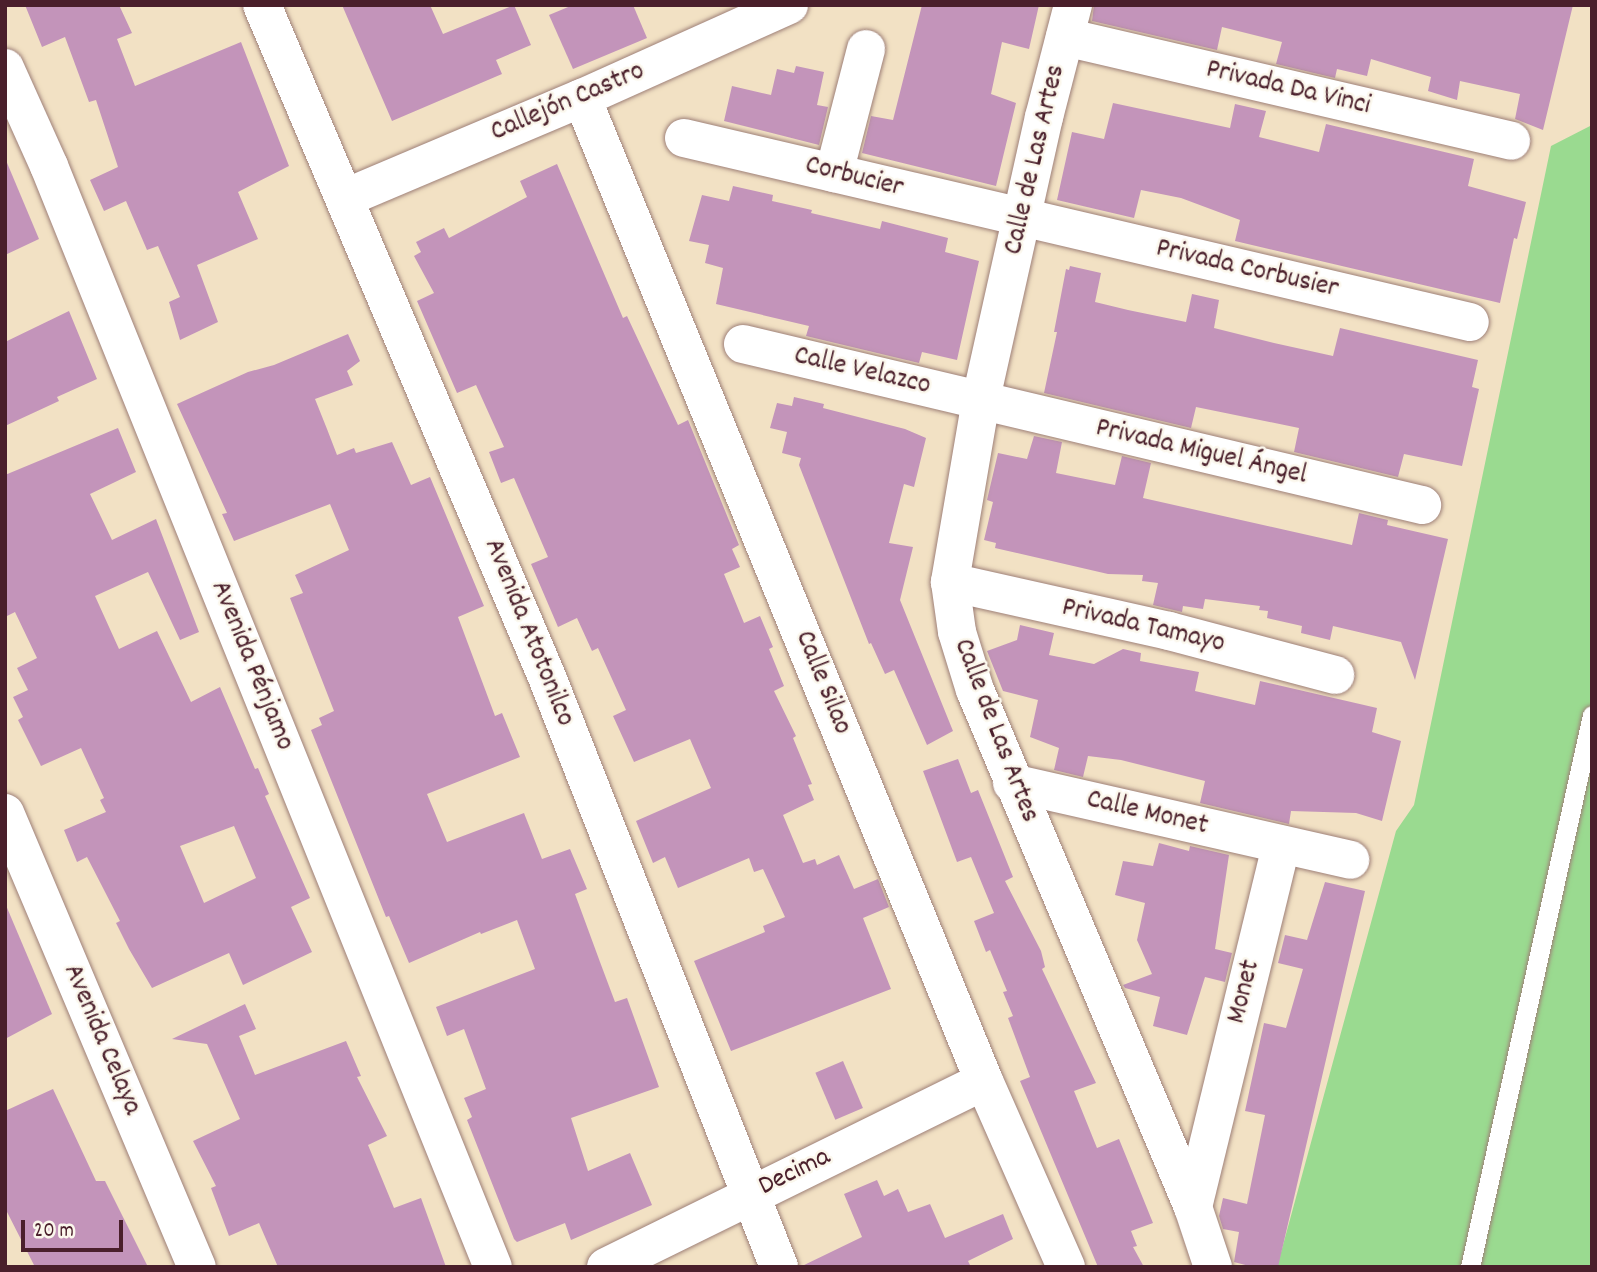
<!DOCTYPE html>
<html>
<head>
<meta charset="utf-8">
<style>
  body { margin:0 }
  #map { position:relative; width:1597px; height:1272px; overflow:hidden; background:#f2e1c4; font-family:Dekko,sans-serif }
  div>[style] { position:absolute }
  .green>* { inset:0; background:#9ada90 }
  .building>* { inset:0; background:#c394ba; transform-origin:0 0 }
  .roads { filter:drop-shadow(0 0 2px #9e8078) drop-shadow(0 0 2px #9e8078) }
  .service>* { height:19px; margin:-9.5px; padding:0 9.5px; transform-origin:9.5px; border-radius:9.5px; background:#fff }
  .minor>* { height:38px; margin:-19px; padding:0 19px; transform-origin:19px; border-radius:19px; background:#fff }
  span { translate:-50% -50%; white-space:nowrap; text-align:center; line-height:1.15; -webkit-text-stroke:5px #fbf7ec; paint-order:stroke }
  .street-label { font-size:28px; color:#4a1f2b }
  .frame { position:absolute; inset:0; border:7px solid #4a1f2b; pointer-events:none }
  .scale { position:absolute; left:21px; top:1220px; width:102px; height:32px; box-sizing:border-box; border:4px solid #4a1f2b; border-top:0; padding-left:9px; font-size:21px; line-height:24px; white-space:nowrap; color:#4a1f2b; -webkit-text-stroke:5px #fbf7ec; paint-order:stroke }
</style>
</head>
<body>
<div id="map">
  <div class="green">
    <i style="clip-path:polygon(1592px 125px,1592px 1267px,1277px 1267px,1396px 831px,1414px 805px,1551px 146px)"></i>
  </div>
  <div class="building">
    <i style="clip-path:polygon(25px 5px,119px 5px,132px 33px,117px 39px,135px 86px,241px 42px,289px 166px,238px 192px,258px 239px,197px 265px,218px 322px,180px 340px,169px 302px,180px 297px,158px 246px,147px 250px,126px 201px,104px 211px,90px 180px,118px 167px,96px 100px,89px 102px,65px 37px,42px 47px)"></i>
    <i style="clip-path:polygon(342px 5px,430px 5px,443px 34px,514px 5px,531px 45px,496px 60px,502px 74px,392px 121px)"></i>
    <i style="clip-path:polygon(573px 5px,633px 5px,647px 38px,573px 69px,549px 15px)"></i>
    <i style="clip-path:polygon(922px 5px,1039px 5px,1029px 49px,1002px 42px,991px 94px,1016px 103px,996px 186px,862px 153px,871px 116px,893px 120px)"></i>
    <i style="clip-path:polygon(1094px 5px,1573px 5px,1543px 130px,1515px 119px,1520px 94px,1460px 81px,1457px 100px,1428px 91px,1431px 77px,1371px 59px,1367px 76px,1337px 69px,1335px 78px,1276px 64px,1282px 42px,1222px 27px,1217px 50px,1092px 21px)"></i>
    <i style="clip-path:polygon(796px 66px,824px 72px,817px 105px,828px 107px,819px 145px,724px 121px,732px 86px,771px 95px,777px 69px,794px 73px)"></i>
    <i style="clip-path:polygon(1113px 103px,1230px 128px,1235px 104px,1266px 111px,1259px 137px,1319px 152px,1326px 124px,1474px 159px,1468px 186px,1526px 202px,1517px 239px,1514px 238px,1500px 303px,1235px 241px,1240px 220px,1181px 198px,1141px 190px,1134px 218px,1057px 200px,1072px 132px,1104px 139px)"></i>
    <i style="clip-path:polygon(5px 158px,39px 239px,5px 255px)"></i>
    <i style="clip-path:polygon(557px 164px,623px 318px,627px 316px,678px 425px,688px 420px,739px 545px,732px 549px,740px 567px,724px 574px,744px 623px,760px 616px,773px 647px,769px 649px,784px 686px,774px 691px,796px 736px,793px 738px,812px 784px,808px 785px,814px 800px,783px 815px,803px 863px,815px 859px,817px 865px,839px 855px,854px 889px,878px 879px,889px 907px,863px 918px,891px 989px,731px 1051px,694px 961px,765px 932px,763px 926px,785px 917px,763px 869px,754px 872px,749px 858px,678px 888px,665px 857px,653px 863px,636px 821px,711px 788px,690px 739px,634px 762px,613px 716px,626px 710px,598px 648px,592px 651px,577px 618px,558px 627px,531px 564px,548px 557px,514px 478px,501px 483px,489px 452px,504px 447px,476px 385px,457px 393px,417px 301px,434px 293px,414px 256px,421px 252px,416px 242px,444px 228px,449px 238px,527px 197px,520px 181px)"></i>
    <i style="clip-path:polygon(733px 186px,773px 195px,772px 201px,812px 210px,811px 213px,880px 229px,882px 221px,948px 238px,945px 252px,979px 261px,957px 360px,922px 352px,919px 363px,806px 336px,809px 326px,716px 304px,723px 268px,705px 263px,709px 245px,689px 241px,702px 195px,729px 201px)"></i>
    <i style="clip-path:polygon(1070px 266px,1101px 273px,1095px 302px,1128px 310px,1186px 322px,1192px 294px,1219px 300px,1214px 328px,1274px 343px,1333px 356px,1340px 328px,1478px 360px,1472px 387px,1479px 389px,1462px 466px,1404px 454px,1398px 477px,1294px 452px,1299px 428px,1196px 407px,1191px 428px,1044px 393px,1057px 332px,1054px 332px,1066px 269px,1069px 270px)"></i>
    <i style="clip-path:polygon(69px 311px,97px 379px,57px 397px,59px 401px,5px 426px,5px 342px)"></i>
    <i style="clip-path:polygon(348px 334px,360px 361px,347px 371px,353px 385px,315px 399px,327px 429px,337px 455px,354px 448px,356px 453px,392px 442px,411px 485px,430px 477px,484px 606px,458px 617px,495px 716px,502px 713px,520px 757px,427px 794px,447px 842px,524px 813px,542px 859px,570px 849px,587px 889px,575px 894px,600px 962px,615px 1002px,627px 998px,659px 1087px,571px 1118px,588px 1171px,630px 1153px,652px 1205px,571px 1240px,565px 1223px,517px 1242px,514px 1239px,467px 1120px,472px 1117px,464px 1098px,486px 1089px,464px 1029px,447px 1036px,436px 1007px,535px 969px,517px 920px,481px 934px,480px 932px,409px 963px,389px 916px,386px 917px,311px 730px,322px 725px,319px 718px,334px 711px,290px 598px,303px 593px,295px 575px,349px 550px,330px 504px,234px 541px,222px 514px,227px 513px,177px 404px,248px 372px,274px 365px)"></i>
    <i style="clip-path:polygon(794px 397px,824px 404px,823px 408px,905px 429px,926px 438px,914px 487px,904px 484px,889px 543px,913px 547px,900px 600px,953px 731px,927px 745px,894px 670px,885px 674px,871px 643px,869px 644px,799px 465px,801px 458px,782px 453px,787px 432px,770px 428px,777px 403px,792px 406px)"></i>
    <i style="clip-path:polygon(evenodd,118px 428px,136px 472px,90px 494px,112px 540px,156px 519px,199px 632px,180px 640px,148px 572px,95px 596px,119px 649px,157px 631px,191px 702px,220px 687px,255px 769px,258px 768px,269px 794px,265px 796px,310px 898px,291px 907px,312px 952px,243px 985px,229px 953px,152px 988px,129px 949px,116px 923px,120px 921px,87px 857px,77px 862px,64px 830px,106px 812px,100px 800px,104px 798px,81px 748px,41px 766px,18px 720px,23px 717px,13px 697px,28px 690px,17px 668px,37px 658px,15px 612px,5px 617px,5px 475px,118px 428px,234px 826px,256px 878px,204px 903px,180px 846px,234px 826px)"></i>
    <i style="clip-path:polygon(1034px 436px,1062px 442px,1056px 473px,1115px 485px,1122px 456px,1151px 463px,1143px 498px,1352px 545px,1359px 513px,1388px 520px,1387px 525px,1448px 539px,1415px 680px,1401px 642px,1333px 626px,1330px 640px,1301px 633px,1302px 626px,1267px 618px,1268px 611px,1259px 610px,1260px 606px,1205px 599px,1203px 609px,1183px 606px,1182px 612px,1153px 605px,1158px 583px,1142px 581px,1143px 575px,1108px 574px,995px 548px,996px 543px,984px 540px,993px 502px,987px 500px,998px 453px,1027px 459px)"></i>
    <i style="clip-path:polygon(1020px 625px,1054px 633px,1049px 655px,1094px 664px,1123px 649px,1141px 653px,1140px 661px,1199px 672px,1195px 691px,1255px 705px,1260px 681px,1377px 708px,1372px 732px,1401px 741px,1382px 821px,1356px 813px,1291px 811px,1289px 824px,1200px 803px,1205px 781px,1121px 760px,1088px 756px,1083px 777px,1054px 770px,1059px 748px,1030px 737px,1038px 700px,1003px 691px,987px 651px,1017px 640px)"></i>
    <i style="clip-path:polygon(958px 759px,971px 793px,978px 790px,1013px 877px,1005px 881px,1041px 951px,1045px 967px,1042px 969px,1096px 1083px,1074px 1091px,1097px 1148px,1119px 1139px,1153px 1223px,1131px 1231px,1137px 1246px,1133px 1247px,1144px 1267px,1098px 1267px,1020px 1081px,1030px 1077px,1008px 1018px,1013px 1016px,1003px 992px,1007px 991px,990px 950px,986px 952px,974px 921px,994px 913px,971px 857px,957px 862px,923px 771px)"></i>
    <i style="clip-path:polygon(1159px 843px,1189px 851px,1190px 846px,1229px 855px,1215px 949px,1232px 953px,1225px 982px,1205px 977px,1187px 1035px,1153px 1026px,1160px 997px,1125px 988px,1123px 985px,1152px 974px,1137px 940px,1145px 903px,1115px 895px,1123px 861px,1153px 866px)"></i>
    <i style="clip-path:polygon(1325px 882px,1365px 891px,1278px 1267px,1253px 1267px,1234px 1262px,1239px 1232px,1223px 1229px,1219px 1216px,1223px 1198px,1247px 1204px,1265px 1115px,1245px 1111px,1264px 1023px,1286px 1028px,1303px 969px,1278px 963px,1285px 935px,1307px 940px)"></i>
    <i style="clip-path:polygon(5px 903px,52px 1014px,5px 1039px)"></i>
    <i style="clip-path:polygon(245px 1004px,256px 1029px,239px 1036px,255px 1075px,346px 1041px,361px 1076px,357px 1077px,387px 1136px,368px 1145px,394px 1208px,421px 1198px,446px 1267px,278px 1267px,259px 1223px,229px 1236px,211px 1188px,216px 1186px,193px 1141px,240px 1119px,207px 1044px,172px 1039px)"></i>
    <i style="left:843px;top:1061px;width:51px;height:30px;rotate:67deg"></i>
    <i style="clip-path:polygon(53px 1089px,96px 1181px,105px 1181px,148px 1267px,35px 1267px,5px 1208px,5px 1111px)"></i>
    <i style="clip-path:polygon(877px 1180px,884px 1196px,898px 1189px,908px 1212px,930px 1204px,945px 1238px,1003px 1214px,1013px 1239px,968px 1261px,971px 1267px,800px 1267px,862px 1237px,844px 1194px)"></i>
  </div>
  <div class="roads">
    <div class="service">
      <i style="left:1470px;top:1267px;width:565px;rotate:-77.54deg"></i>
    </div>
    <div class="minor">
      <i style="left:262px;top:5px;width:730px;rotate:67.02deg"></i>
      <i style="left:547px;top:677px;width:634px;rotate:68.53deg"></i>
      <i style="left:1073px;top:5px;width:116px;rotate:104.5deg"></i>
      <i style="left:1044px;top:117px;width:290px;rotate:102.6deg"></i>
      <i style="left:981px;top:400px;width:185px;rotate:99.7deg"></i>
      <i style="left:950px;top:582px;width:50px;rotate:82deg"></i>
      <i style="left:957px;top:632px;width:61px;rotate:72.8deg"></i>
      <i style="left:975px;top:690px;width:561px;rotate:67.14deg"></i>
      <i style="left:1193px;top:1207px;width:63px;rotate:71.6deg"></i>
      <i style="left:1065px;top:37px;width:458px;rotate:13.1deg"></i>
      <i style="left:5px;top:68px;width:107px;rotate:65.8deg"></i>
      <i style="left:49px;top:166px;width:1187px;rotate:68.04deg"></i>
      <i style="left:582px;top:98px;width:1062px;rotate:67.76deg"></i>
      <i style="left:984px;top:1081px;width:203px;rotate:66.2deg"></i>
      <i style="left:684px;top:138px;width:807px;rotate:13.18deg"></i>
      <i style="left:834px;top:173px;width:128px;rotate:-75.5deg"></i>
      <i style="left:345px;top:198px;width:257px;rotate:-22.9deg"></i>
      <i style="left:582px;top:98px;width:227px;rotate:-24.2deg"></i>
      <i style="left:743px;top:344px;width:698px;rotate:13.34deg"></i>
      <i style="left:950px;top:582px;width:224px;rotate:12.6deg"></i>
      <i style="left:1169px;top:631px;width:172px;rotate:14.8deg"></i>
      <i style="left:1012px;top:783px;width:347px;rotate:12.8deg"></i>
      <i style="left:5px;top:813px;width:493px;rotate:67.1deg"></i>
      <i style="left:1193px;top:1207px;width:373px;rotate:-76.3deg"></i>
      <i style="left:606px;top:1267px;width:421px;rotate:-26.2deg"></i>
    </div>
  </div>
  <div class="street-label">
    <span style="left:1288px;top:89px;rotate:13deg">Privada Da Vinci</span>
    <span style="left:568px;top:103px;rotate:-23deg">Callejón Castro</span>
    <span style="left:1036px;top:160px;rotate:-77deg">Calle de Las Artes</span>
    <span style="left:854px;top:178px;rotate:14deg">Corbucier</span>
    <span style="left:1247px;top:270px;rotate:13deg">Privada Corbusier</span>
    <span style="left:862px;top:372px;rotate:13deg">Calle Velazco</span>
    <span style="left:1201px;top:453px;rotate:13deg">Privada Miguel Ángel</span>
    <span style="left:1143px;top:627px;rotate:13deg">Privada Tamayo</span>
    <span style="left:528px;top:633px;rotate:68deg">Avenida Atotonilco</span>
    <span style="left:251px;top:666px;rotate:68deg">Avenida Pénjamo</span>
    <span style="left:822px;top:683px;rotate:68deg">Calle Silao</span>
    <span style="left:995px;top:731px;rotate:69deg">Calle de Las Artes</span>
    <span style="left:1147px;top:814px;rotate:13deg">Calle Monet</span>
    <span style="left:1245px;top:992px;rotate:-76deg">Monet</span>
    <span style="left:101px;top:1040px;rotate:67deg">Avenida Celaya</span>
    <span style="left:795px;top:1173px;rotate:-26deg">Decima</span>
  </div>
  <div class="frame"></div>
  <div class="scale">20 m</div>
</div>
</body>
</html>
